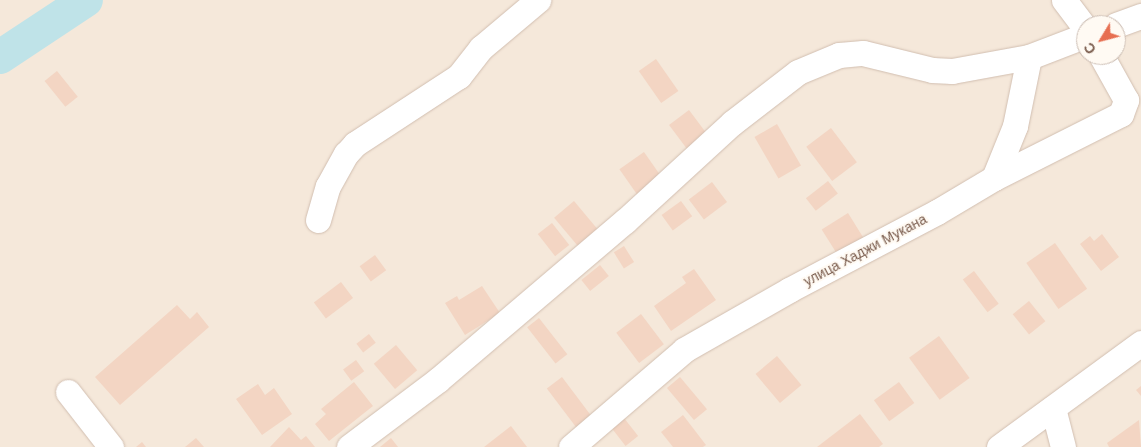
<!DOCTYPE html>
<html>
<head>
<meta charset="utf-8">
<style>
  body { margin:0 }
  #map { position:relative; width:1141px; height:447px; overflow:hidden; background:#fdf6ec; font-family:"DM Sans",sans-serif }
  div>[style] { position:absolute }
  .residential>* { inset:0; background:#f5e8da }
  .river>* { height:34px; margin:-17px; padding:0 17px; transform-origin:17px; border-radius:17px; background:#bfe3e8 }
  .building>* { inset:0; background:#f3d5c3; transform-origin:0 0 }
  .roads { filter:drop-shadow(0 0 1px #d1beb0) drop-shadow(0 0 1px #d1beb0) }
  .minor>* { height:25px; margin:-12.5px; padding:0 12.5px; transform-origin:12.5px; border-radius:12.5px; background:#fff }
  span { translate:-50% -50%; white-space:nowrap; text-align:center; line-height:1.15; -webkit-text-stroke:4px #fffaf3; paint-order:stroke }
  .street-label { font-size:14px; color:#7a5c4d }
  .north { position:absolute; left:1076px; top:15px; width:50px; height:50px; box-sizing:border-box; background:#fffaf3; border:1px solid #cabbb1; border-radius:50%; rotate:233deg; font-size:14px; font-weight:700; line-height:20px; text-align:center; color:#7a5c4d }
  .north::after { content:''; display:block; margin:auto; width:18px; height:22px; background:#e76f51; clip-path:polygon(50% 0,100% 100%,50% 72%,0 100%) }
</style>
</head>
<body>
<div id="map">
  <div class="residential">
    <i style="clip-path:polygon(evenodd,0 0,1141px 0,1141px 447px,0 447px,0 0,1086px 25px,1116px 25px,1116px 55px,1086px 55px,1086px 25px)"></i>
  </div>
  <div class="river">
    <i style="left:0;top:57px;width:103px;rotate:-33.5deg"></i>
  </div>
  <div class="building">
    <i style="left:656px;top:59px;width:39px;height:21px;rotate:55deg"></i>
    <i style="left:57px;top:71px;width:33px;height:16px;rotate:51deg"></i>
    <i style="left:689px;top:110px;width:34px;height:25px;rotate:53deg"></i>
    <i style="left:777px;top:124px;width:48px;height:26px;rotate:60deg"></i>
    <i style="left:831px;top:128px;width:43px;height:31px;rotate:53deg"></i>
    <i style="left:644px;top:152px;width:33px;height:30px;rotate:55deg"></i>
    <i style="left:828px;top:181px;width:16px;height:28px;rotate:52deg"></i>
    <i style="left:712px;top:182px;width:25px;height:29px;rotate:53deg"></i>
    <i style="left:574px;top:201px;width:39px;height:26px;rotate:50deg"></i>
    <i style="left:681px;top:201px;width:19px;height:24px;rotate:54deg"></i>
    <i style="left:848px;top:213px;width:32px;height:31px;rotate:58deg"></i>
    <i style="left:552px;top:223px;width:28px;height:18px;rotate:52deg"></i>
    <i style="clip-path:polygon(1102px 234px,1119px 257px,1101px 271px,1080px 244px,1090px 236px,1094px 241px)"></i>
    <i style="left:1055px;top:243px;width:56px;height:35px;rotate:55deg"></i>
    <i style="left:624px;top:246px;width:19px;height:12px;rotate:58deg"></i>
    <i style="left:375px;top:255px;width:19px;height:19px;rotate:54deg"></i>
    <i style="left:600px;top:265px;width:14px;height:24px;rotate:51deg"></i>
    <i style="clip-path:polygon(694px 269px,716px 300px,671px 331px,654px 306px,686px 283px,682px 277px)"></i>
    <i style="left:974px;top:271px;width:41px;height:14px;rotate:53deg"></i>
    <i style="left:341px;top:282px;width:20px;height:34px;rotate:53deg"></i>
    <i style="clip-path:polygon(482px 286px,500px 313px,465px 335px,445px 303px,457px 296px,459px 300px)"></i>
    <i style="left:1029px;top:301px;width:26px;height:21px;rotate:51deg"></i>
    <i style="clip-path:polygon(177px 305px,190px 319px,197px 312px,209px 327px,120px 405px,95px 377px)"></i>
    <i style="left:641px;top:314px;width:38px;height:31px;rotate:53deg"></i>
    <i style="left:539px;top:318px;width:46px;height:15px;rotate:52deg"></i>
    <i style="left:369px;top:334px;width:11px;height:16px;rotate:52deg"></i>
    <i style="left:939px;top:336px;width:52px;height:37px;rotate:54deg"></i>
    <i style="left:396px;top:345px;width:33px;height:29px;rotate:50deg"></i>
    <i style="left:777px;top:356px;width:38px;height:28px;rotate:50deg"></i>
    <i style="left:356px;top:360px;width:14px;height:16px;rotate:54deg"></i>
    <i style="left:562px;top:377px;width:50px;height:19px;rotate:53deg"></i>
    <i style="left:680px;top:377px;width:42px;height:17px;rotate:50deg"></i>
    <i style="clip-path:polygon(354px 382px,373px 406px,329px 441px,315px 424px,326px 414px,321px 409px)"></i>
    <i style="left:899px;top:382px;width:26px;height:31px;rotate:54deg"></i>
    <i style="clip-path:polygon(258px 384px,265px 395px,274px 388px,292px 414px,262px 435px,236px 399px)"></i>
    <i style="clip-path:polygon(1141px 386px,1141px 396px,1136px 390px)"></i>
    <i style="clip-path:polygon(860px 414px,883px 444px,879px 447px,817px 447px)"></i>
    <i style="clip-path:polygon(683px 415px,706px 445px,703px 447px,673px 447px,661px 432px)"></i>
    <i style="left:624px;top:418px;width:23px;height:16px;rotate:52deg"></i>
    <i style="clip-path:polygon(1139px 420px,1141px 447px,1109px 447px,1107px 443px)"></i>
    <i style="clip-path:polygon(511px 426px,527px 447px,484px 447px)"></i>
    <i style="clip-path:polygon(289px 427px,301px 440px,306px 436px,315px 447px,270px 447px)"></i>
    <i style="clip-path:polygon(196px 438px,204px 447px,185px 447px)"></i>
    <i style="clip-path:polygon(391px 438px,398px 447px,380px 447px)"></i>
    <i style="clip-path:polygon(142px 442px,146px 447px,136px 447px)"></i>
  </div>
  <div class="roads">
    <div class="minor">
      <i style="left:1064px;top:0;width:36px;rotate:53deg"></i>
      <i style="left:1116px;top:25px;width:27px;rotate:-20deg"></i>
      <i style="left:994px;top:178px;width:56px;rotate:-68deg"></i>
      <i style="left:1015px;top:126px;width:70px;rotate:-78.5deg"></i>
      <i style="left:1029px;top:57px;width:61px;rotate:-21.1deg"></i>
      <i style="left:318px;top:220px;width:35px;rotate:-74deg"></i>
      <i style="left:328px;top:186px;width:37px;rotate:-61deg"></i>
      <i style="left:346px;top:154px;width:13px;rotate:-48deg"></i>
      <i style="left:355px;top:144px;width:124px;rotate:-33.2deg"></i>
      <i style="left:459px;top:76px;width:36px;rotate:-52deg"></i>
      <i style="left:481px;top:48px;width:75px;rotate:-40.1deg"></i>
      <i style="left:68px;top:392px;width:70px;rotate:52deg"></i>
      <i style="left:1053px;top:408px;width:40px;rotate:75.6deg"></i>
      <i style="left:349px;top:447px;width:111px;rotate:-37deg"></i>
      <i style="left:438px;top:380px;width:245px;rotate:-40.4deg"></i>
      <i style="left:625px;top:221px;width:145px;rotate:-42.5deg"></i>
      <i style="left:732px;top:123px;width:83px;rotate:-37.7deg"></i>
      <i style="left:798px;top:72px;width:44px;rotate:-22.5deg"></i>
      <i style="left:839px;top:55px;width:24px;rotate:-5deg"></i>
      <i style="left:863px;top:53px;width:71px;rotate:13.8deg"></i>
      <i style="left:932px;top:70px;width:20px;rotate:3deg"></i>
      <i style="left:952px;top:71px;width:78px;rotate:-10.3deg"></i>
      <i style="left:571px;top:447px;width:149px;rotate:-40.6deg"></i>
      <i style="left:684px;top:350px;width:121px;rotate:-29.7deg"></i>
      <i style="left:789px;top:290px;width:167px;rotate:-27.8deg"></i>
      <i style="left:937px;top:212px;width:66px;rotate:-30.8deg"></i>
      <i style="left:994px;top:178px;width:142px;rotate:-26.7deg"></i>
      <i style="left:1121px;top:114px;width:15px;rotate:-70deg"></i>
      <i style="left:1126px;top:100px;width:51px;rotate:-119.1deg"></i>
      <i style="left:999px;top:447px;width:176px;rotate:-36.2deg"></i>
    </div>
  </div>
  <div class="street-label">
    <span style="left:865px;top:250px;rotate:-28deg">улица Хаджи Мукана</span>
  </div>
  <div class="north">С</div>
</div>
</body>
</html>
